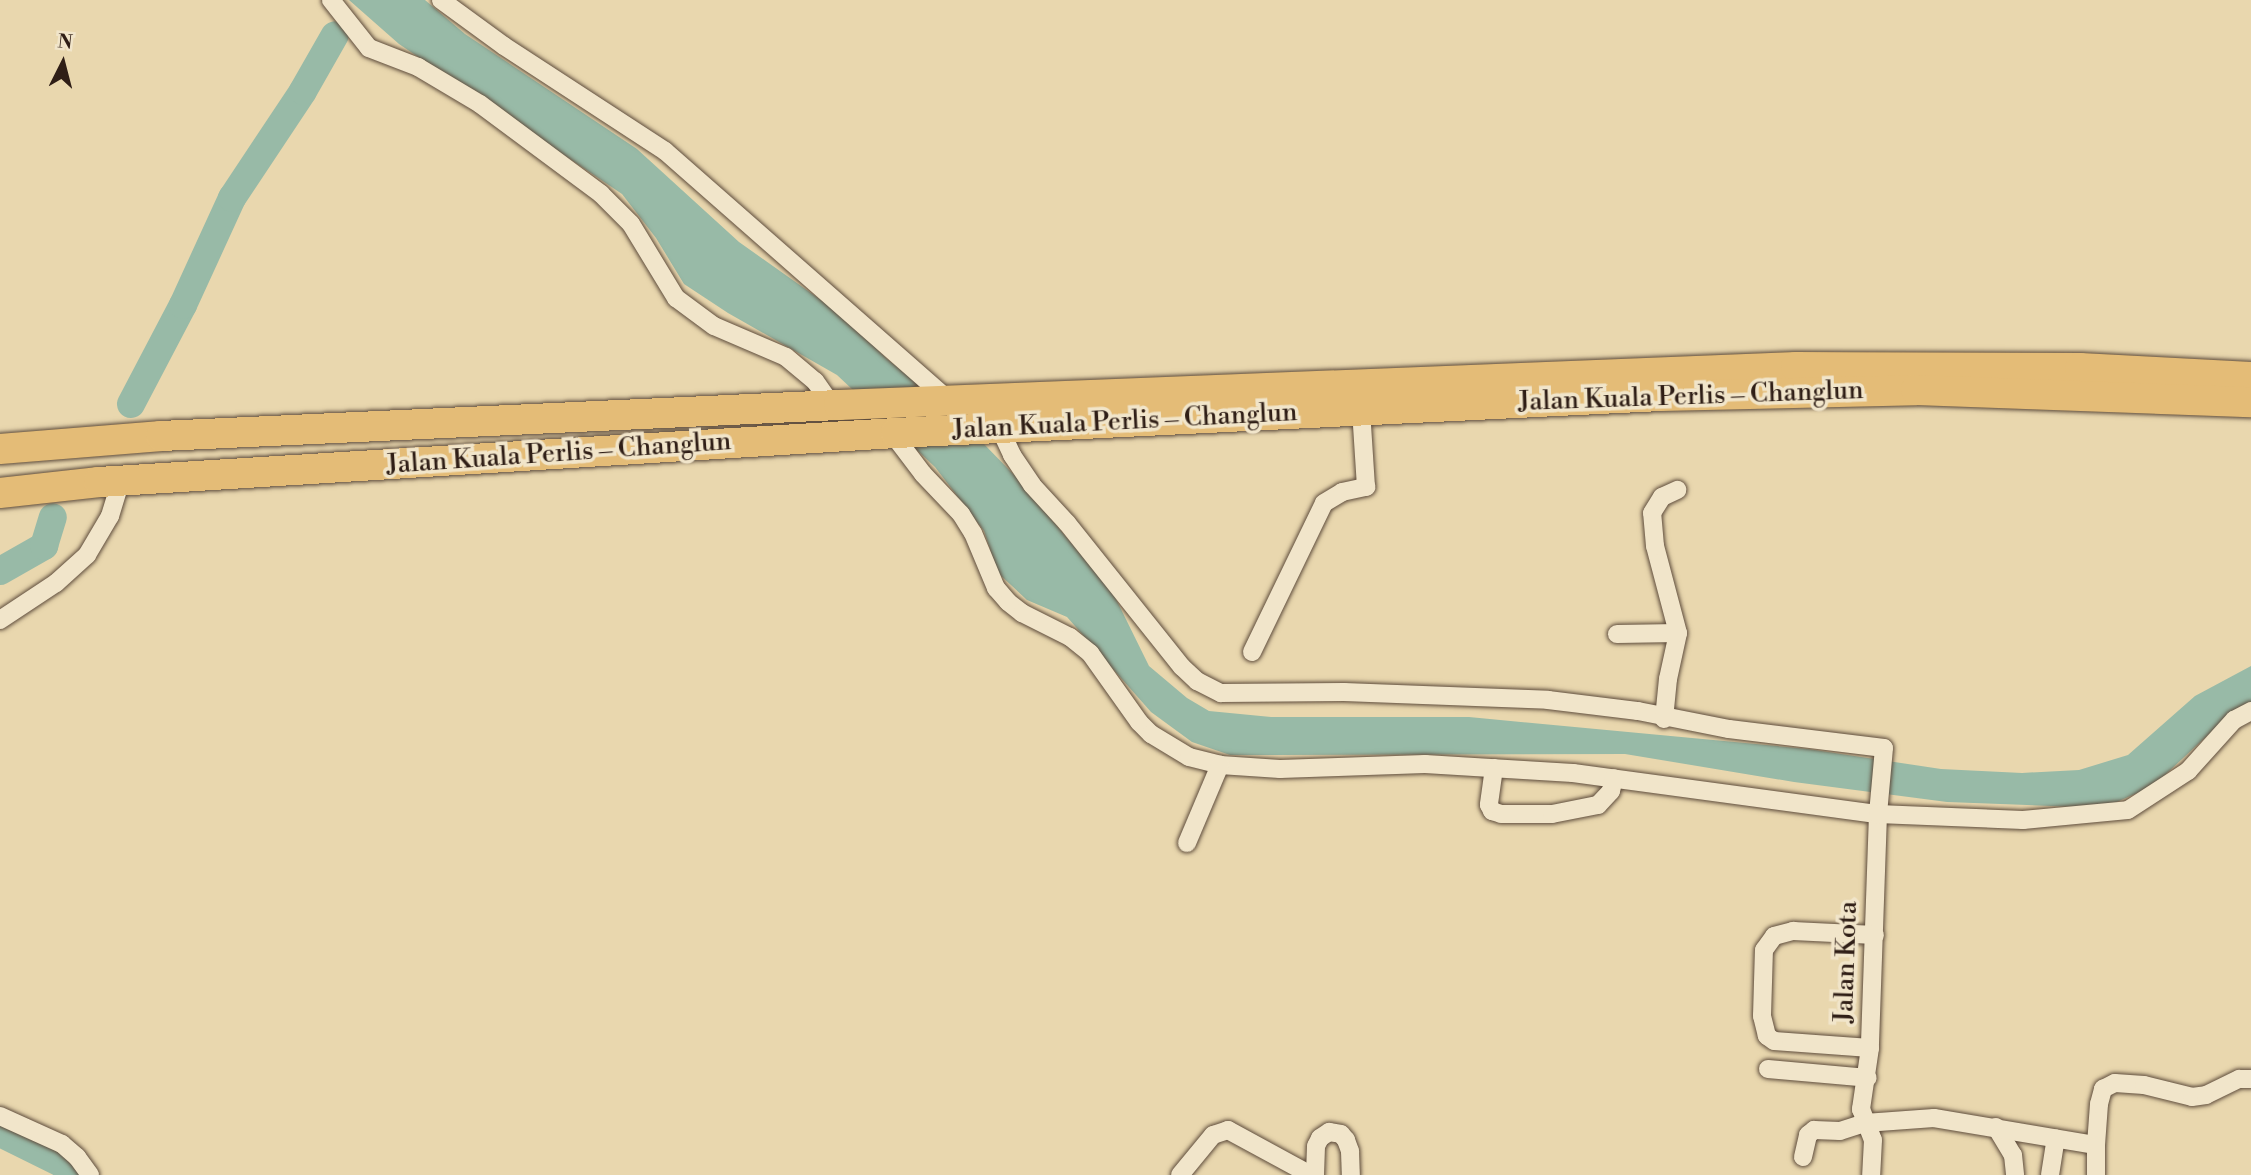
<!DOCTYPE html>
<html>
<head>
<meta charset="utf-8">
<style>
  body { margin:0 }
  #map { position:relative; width:2251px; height:1175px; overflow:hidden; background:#e9d7ae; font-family:"Libre Bodoni",serif }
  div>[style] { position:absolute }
  .water>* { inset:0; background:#98baa7 }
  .river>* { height:28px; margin:-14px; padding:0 14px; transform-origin:14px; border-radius:14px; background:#98baa7 }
  .roads { filter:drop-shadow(0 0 2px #5e4c3c) drop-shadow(0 0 2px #5e4c3c) }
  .minor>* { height:18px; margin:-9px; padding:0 9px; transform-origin:9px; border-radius:9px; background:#f1e5ca }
  .trunk>* { height:30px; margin:-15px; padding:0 15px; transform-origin:15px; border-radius:15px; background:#e4bc77 }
  span { translate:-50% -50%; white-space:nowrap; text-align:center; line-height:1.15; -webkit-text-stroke:7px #f1e5ca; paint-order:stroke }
  .street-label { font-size:26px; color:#2f1e16 }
  .north { position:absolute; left:28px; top:28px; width:70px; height:70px; -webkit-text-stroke:5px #f1e5ca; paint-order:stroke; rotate:6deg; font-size:19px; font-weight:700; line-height:28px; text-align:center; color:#2f1e16 }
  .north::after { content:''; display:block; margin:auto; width:24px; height:32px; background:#2f1e16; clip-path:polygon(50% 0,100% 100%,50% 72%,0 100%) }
</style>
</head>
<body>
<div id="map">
  <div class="water">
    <i style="clip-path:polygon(349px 0,425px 0,465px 34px,637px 149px,739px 242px,842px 315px,887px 359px,951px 410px,1016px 477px,1113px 593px,1149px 666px,1187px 698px,1209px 711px,1271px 717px,1469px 717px,1808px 749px,1941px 769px,2022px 773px,2079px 770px,2128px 755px,2195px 696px,2251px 666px,2251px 708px,2223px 721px,2153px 786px,2103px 808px,1947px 802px,1794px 782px,1625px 754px,1230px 755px,1192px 742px,1151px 712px,1067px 617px,1027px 600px,998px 573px,984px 531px,935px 467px,837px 375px,728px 313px,684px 284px,656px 238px,622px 194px,399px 44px)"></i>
  </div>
  <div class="river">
    <i style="left:131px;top:404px;width:112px;rotate:-62.3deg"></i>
    <i style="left:183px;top:305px;width:118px;rotate:-65.4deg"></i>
    <i style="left:232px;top:198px;width:128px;rotate:-56.4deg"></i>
    <i style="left:303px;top:91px;width:64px;rotate:-60.3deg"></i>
    <i style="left:0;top:571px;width:51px;rotate:-29.6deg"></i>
    <i style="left:44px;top:546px;width:30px;rotate:-73deg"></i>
    <i style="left:0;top:1133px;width:70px;rotate:26.2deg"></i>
    <i style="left:63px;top:1164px;width:13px;rotate:58deg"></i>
  </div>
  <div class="roads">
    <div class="minor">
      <i style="left:331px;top:0;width:61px;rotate:51.6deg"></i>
      <i style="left:369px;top:48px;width:53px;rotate:21.2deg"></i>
      <i style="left:418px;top:67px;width:72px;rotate:30.8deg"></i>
      <i style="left:480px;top:104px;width:151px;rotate:36.6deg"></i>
      <i style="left:601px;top:194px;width:42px;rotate:45deg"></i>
      <i style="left:631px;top:224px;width:87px;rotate:58.7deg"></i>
      <i style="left:676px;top:298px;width:47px;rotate:36.4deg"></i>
      <i style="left:714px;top:326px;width:78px;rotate:23.3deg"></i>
      <i style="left:786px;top:357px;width:38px;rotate:40deg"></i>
      <i style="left:815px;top:381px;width:29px;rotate:55deg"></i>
      <i style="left:441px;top:0;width:78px;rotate:36.1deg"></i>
      <i style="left:504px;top:46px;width:192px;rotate:33.1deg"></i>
      <i style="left:665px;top:151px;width:377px;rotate:41.3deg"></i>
      <i style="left:1000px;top:429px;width:29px;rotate:65deg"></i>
      <i style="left:1012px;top:455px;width:36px;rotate:56deg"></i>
      <i style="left:1032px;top:485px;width:52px;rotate:47.4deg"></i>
      <i style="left:1067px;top:523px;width:184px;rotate:51.4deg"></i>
      <i style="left:1182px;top:667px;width:21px;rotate:43deg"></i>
      <i style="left:1197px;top:681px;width:27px;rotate:27deg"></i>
      <i style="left:1221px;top:693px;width:123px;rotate:-0.5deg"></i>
      <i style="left:1344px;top:692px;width:204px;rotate:2.2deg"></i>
      <i style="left:1548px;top:700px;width:91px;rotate:7deg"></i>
      <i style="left:1638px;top:711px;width:93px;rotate:11.2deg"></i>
      <i style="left:1729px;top:729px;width:156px;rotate:7deg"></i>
      <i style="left:1884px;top:748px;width:66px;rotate:95.2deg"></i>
      <i style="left:1878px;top:814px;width:234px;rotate:92deg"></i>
      <i style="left:1870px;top:1048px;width:62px;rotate:98.4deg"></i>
      <i style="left:1861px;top:1109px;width:33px;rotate:69deg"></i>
      <i style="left:1873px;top:1140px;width:35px;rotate:93deg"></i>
      <i style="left:892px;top:433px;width:51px;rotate:52.9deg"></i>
      <i style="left:923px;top:474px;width:55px;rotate:46.5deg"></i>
      <i style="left:961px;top:514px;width:22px;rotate:58deg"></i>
      <i style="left:973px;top:533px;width:60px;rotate:67.3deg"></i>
      <i style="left:996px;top:588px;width:18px;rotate:49deg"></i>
      <i style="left:1008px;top:602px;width:18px;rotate:38deg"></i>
      <i style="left:1022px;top:613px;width:54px;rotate:26.6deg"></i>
      <i style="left:1070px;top:637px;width:26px;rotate:39deg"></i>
      <i style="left:1090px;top:653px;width:85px;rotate:54.6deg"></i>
      <i style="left:1139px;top:722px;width:17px;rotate:45deg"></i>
      <i style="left:1151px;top:734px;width:44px;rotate:31.2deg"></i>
      <i style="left:1189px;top:757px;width:32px;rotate:14deg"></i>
      <i style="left:1220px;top:765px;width:60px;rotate:3.8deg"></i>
      <i style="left:1280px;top:769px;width:145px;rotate:-2deg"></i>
      <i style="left:1425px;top:764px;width:148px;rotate:3.5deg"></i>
      <i style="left:1573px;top:773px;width:308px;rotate:7.7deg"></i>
      <i style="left:1878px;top:814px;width:145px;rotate:2.4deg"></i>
      <i style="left:2023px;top:820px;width:105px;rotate:-5.4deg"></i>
      <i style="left:2128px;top:810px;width:72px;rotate:-33deg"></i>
      <i style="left:2188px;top:771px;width:69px;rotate:-48deg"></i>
      <i style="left:2234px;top:720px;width:19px;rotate:-28deg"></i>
      <i style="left:0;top:620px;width:67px;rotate:-33.5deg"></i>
      <i style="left:56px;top:583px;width:42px;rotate:-42.1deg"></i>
      <i style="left:87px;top:555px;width:45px;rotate:-59.5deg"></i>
      <i style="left:110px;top:516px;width:37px;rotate:-73deg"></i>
      <i style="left:1617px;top:634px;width:61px;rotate:-0.9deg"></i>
      <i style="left:1252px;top:652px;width:165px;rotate:-64.2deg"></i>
      <i style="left:1324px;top:503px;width:21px;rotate:-31deg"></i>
      <i style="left:1342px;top:492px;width:25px;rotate:-12deg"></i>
      <i style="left:1366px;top:487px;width:77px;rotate:-93.7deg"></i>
      <i style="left:1664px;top:719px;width:40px;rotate:-84.3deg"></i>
      <i style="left:1668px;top:679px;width:47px;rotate:-77.7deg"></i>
      <i style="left:1678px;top:633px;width:90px;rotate:-104.8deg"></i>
      <i style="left:1655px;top:546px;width:33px;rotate:-95deg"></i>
      <i style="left:1652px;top:513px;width:19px;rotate:-58deg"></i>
      <i style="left:1662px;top:497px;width:17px;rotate:-25deg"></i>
      <i style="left:1494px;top:768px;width:37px;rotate:98deg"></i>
      <i style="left:1489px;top:805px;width:7px;rotate:63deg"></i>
      <i style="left:1492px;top:811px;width:9px;rotate:18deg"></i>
      <i style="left:1501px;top:814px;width:51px"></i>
      <i style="left:1552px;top:814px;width:47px;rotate:-11.1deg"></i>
      <i style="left:1598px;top:805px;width:19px;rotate:-47deg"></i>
      <i style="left:1611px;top:791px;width:13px;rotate:-77deg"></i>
      <i style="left:1187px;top:843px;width:85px;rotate:-67.1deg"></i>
      <i style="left:1870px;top:1048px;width:96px;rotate:-175.8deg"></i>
      <i style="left:1774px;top:1041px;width:9px;rotate:-144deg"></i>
      <i style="left:1767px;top:1036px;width:21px;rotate:-104deg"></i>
      <i style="left:1762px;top:1016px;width:66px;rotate:-88.3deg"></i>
      <i style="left:1764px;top:950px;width:17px;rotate:-54deg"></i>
      <i style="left:1774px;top:936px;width:20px;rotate:-15deg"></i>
      <i style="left:1793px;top:931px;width:82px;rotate:2.8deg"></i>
      <i style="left:1768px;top:1069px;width:100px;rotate:5.1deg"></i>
      <i style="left:0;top:1116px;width:68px;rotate:24.3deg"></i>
      <i style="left:62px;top:1144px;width:20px;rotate:41deg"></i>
      <i style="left:77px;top:1157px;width:22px;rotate:54deg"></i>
      <i style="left:1996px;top:1127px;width:33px;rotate:59deg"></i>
      <i style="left:2013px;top:1155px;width:20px;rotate:84deg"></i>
      <i style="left:2096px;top:1145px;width:41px;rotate:-85.8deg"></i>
      <i style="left:2099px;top:1104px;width:16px;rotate:-75deg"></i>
      <i style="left:2103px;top:1089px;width:13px;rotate:-27deg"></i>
      <i style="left:2115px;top:1083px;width:29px;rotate:4deg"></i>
      <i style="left:2144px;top:1085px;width:49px;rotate:14deg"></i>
      <i style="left:2192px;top:1097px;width:14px;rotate:-8deg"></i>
      <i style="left:2206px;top:1095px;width:37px;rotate:-26deg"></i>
      <i style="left:2239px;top:1079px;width:12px"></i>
      <i style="left:1803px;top:1157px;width:23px;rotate:-77deg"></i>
      <i style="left:1808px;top:1135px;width:8px;rotate:-40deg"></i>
      <i style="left:1814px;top:1130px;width:26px;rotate:2deg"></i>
      <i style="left:1840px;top:1131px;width:26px;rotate:-18deg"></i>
      <i style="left:1865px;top:1123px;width:69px;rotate:-4.1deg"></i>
      <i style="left:1934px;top:1118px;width:164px;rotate:9.5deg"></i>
      <i style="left:2096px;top:1145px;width:30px;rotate:90deg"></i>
      <i style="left:1180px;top:1175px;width:52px;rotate:-50.5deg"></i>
      <i style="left:1213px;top:1135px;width:16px;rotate:-18deg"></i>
      <i style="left:1228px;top:1130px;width:94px;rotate:28.5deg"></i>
      <i style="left:1315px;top:1175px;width:29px;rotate:-88deg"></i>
      <i style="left:1316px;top:1146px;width:9px;rotate:-63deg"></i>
      <i style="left:1320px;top:1138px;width:11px;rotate:-34deg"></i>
      <i style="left:1329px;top:1132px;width:12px;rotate:9deg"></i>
      <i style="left:1341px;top:1134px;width:8px;rotate:50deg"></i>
      <i style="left:1346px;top:1140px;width:12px;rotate:70deg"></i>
      <i style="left:1350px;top:1151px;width:24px;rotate:88deg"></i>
      <i style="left:2050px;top:1175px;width:37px;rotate:-81deg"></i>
    </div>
    <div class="trunk">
      <i style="left:0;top:449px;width:162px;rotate:-4.6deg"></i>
      <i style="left:161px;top:436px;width:679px;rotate:-2.62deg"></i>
      <i style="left:839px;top:405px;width:958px;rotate:-2.27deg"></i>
      <i style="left:1796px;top:367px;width:284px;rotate:0.2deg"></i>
      <i style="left:2080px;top:368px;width:171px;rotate:3deg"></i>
      <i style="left:0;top:493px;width:100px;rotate:-6.3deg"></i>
      <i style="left:99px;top:482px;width:799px;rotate:-3.52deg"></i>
      <i style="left:896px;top:433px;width:765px;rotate:-2.77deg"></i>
      <i style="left:1660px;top:396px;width:256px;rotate:-1.3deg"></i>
      <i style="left:1916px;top:390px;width:335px;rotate:2.1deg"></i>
    </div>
  </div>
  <div class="street-label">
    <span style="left:1691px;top:397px;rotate:-2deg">Jalan Kuala Perlis – Changlun</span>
    <span style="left:1125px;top:422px;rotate:-3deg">Jalan Kuala Perlis – Changlun</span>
    <span style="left:559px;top:454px;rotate:-4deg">Jalan Kuala Perlis – Changlun</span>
    <span style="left:1847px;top:962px;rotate:-88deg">Jalan Kota</span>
  </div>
  <div class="north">N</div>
</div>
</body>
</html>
